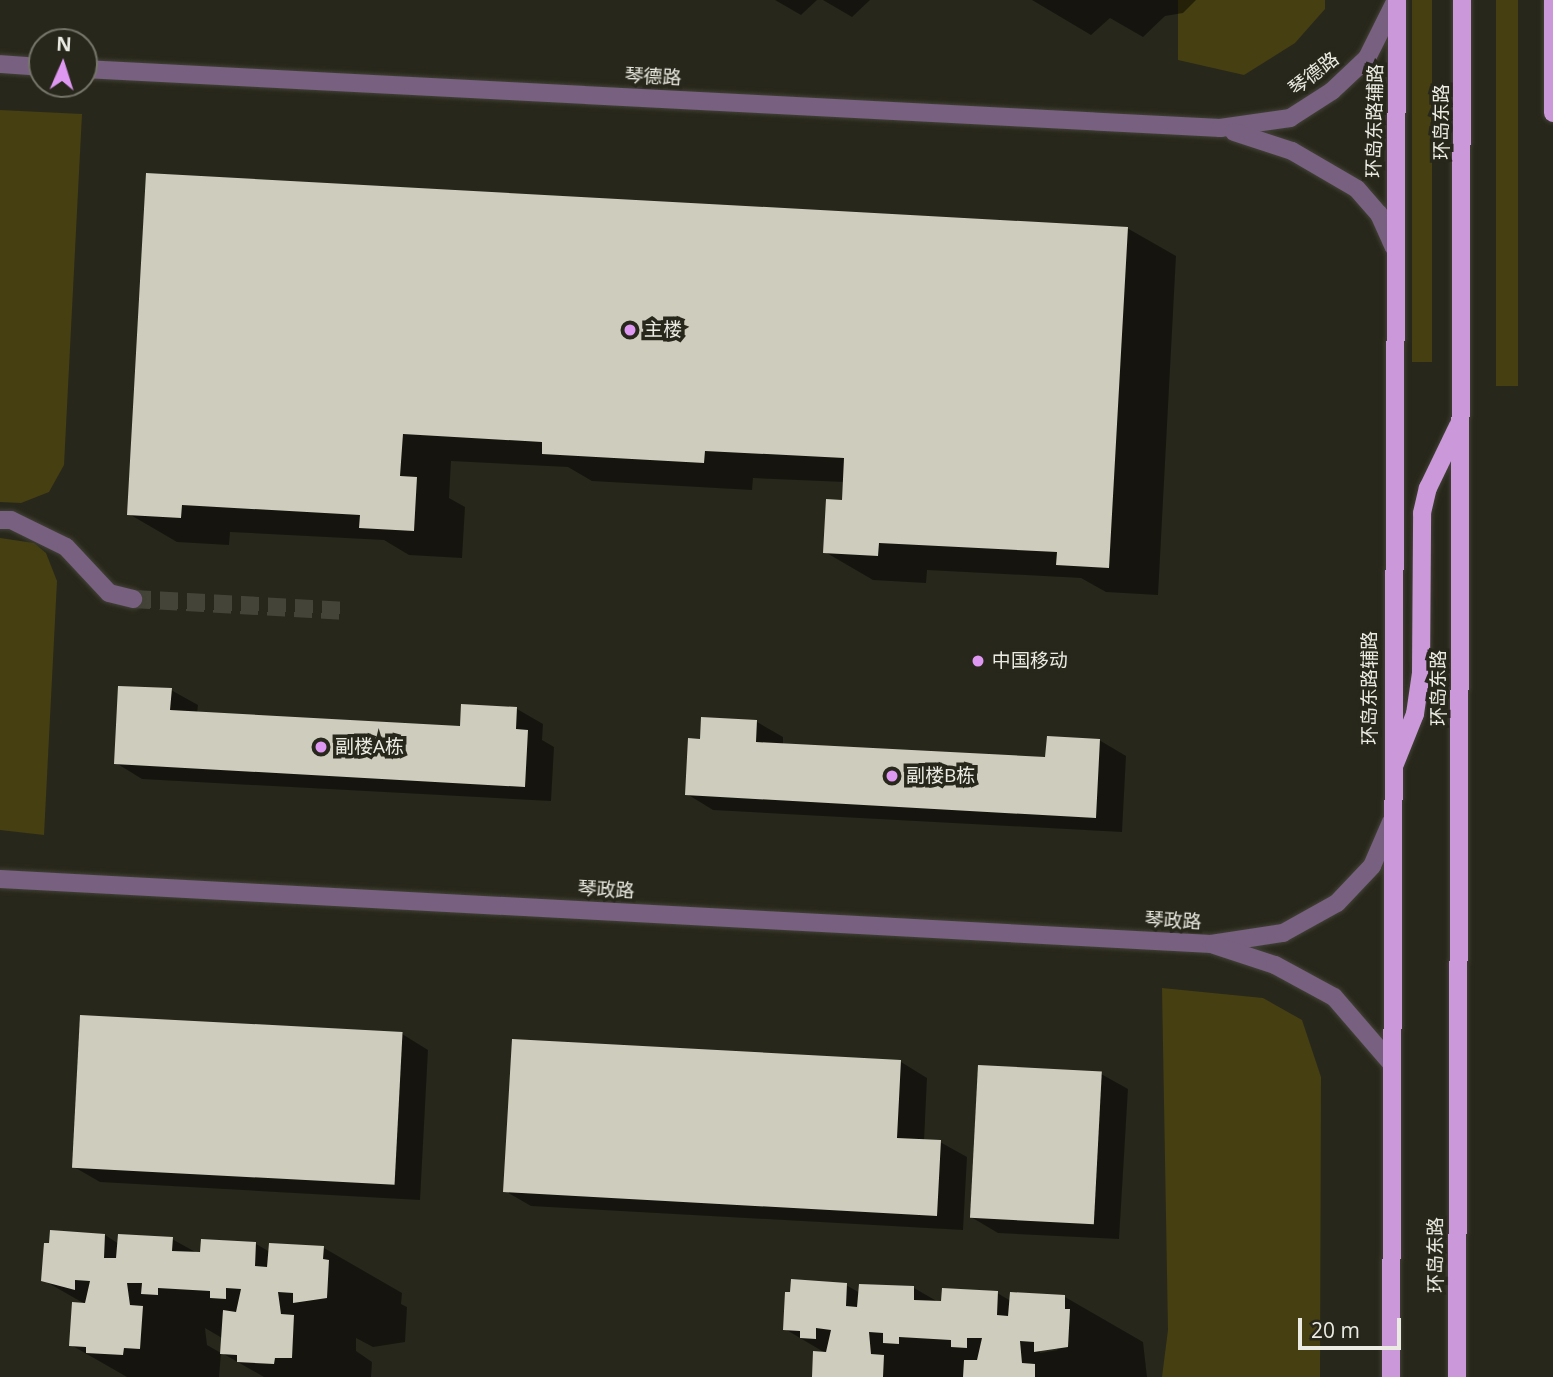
<!DOCTYPE html>
<html>
<head>
<meta charset="utf-8">
<style>
  body { margin:0 }
  #map { position:relative; width:1553px; height:1377px; overflow:hidden; background:#28271b; font-family:"Open Sans","Noto Sans SC",sans-serif }
  div>[style] { position:absolute }
  .green>* { inset:0; background:#463f11; transform-origin:0 0 }
  .shadow>* { inset:0; background:#0007 }
  .building>* { inset:0; background:#ceccbd; transform-origin:0 0 }
  .minor-tunnel>* { height:18px; margin-top:-9px; transform-origin:0; background:repeating-linear-gradient(90deg,#454439 0 18px,transparent 0 27px) }
  .roads { filter:drop-shadow(0 0 2px #434237) drop-shadow(0 0 2px #434237) }
  .minor>* { height:18px; margin:-9px; padding:0 9px; transform-origin:9px; border-radius:9px; background:#786080 }
  .major>* { height:18px; margin:-9px; padding:0 9px; transform-origin:9px; border-radius:9px; background:#cb99da }
  .dots>* { width:19px; height:19px; translate:-50% -50%; box-sizing:border-box; border:4px solid #28271b; border-radius:50% }
  span { translate:-50% -50%; white-space:nowrap; text-align:center; line-height:1.15; -webkit-text-stroke:7px #28271b; paint-order:stroke }
  .street-label { font-size:19px; color:#ecebe3 }
  .poi-label { font-size:19px; color:#ecebe3 }
  .left { translate:0 -50%; text-align:left }
  .north { position:absolute; left:28px; top:28px; width:70px; height:70px; box-sizing:border-box; background:#28271b; border:2px solid #76756b; border-radius:50%; rotate:3deg; font-size:19px; font-weight:700; line-height:28px; text-align:center; color:#ecebe3 }
  .north::after { content:''; display:block; margin:auto; width:24px; height:32px; background:#de98f2; clip-path:polygon(50% 0,100% 100%,50% 72%,0 100%) }
  .scale { position:absolute; left:1298px; top:1318px; width:103px; height:32px; box-sizing:border-box; border:4px solid #ecebe3; border-top:0; padding-left:9px; font-size:21px; line-height:24px; white-space:nowrap; color:#ecebe3; -webkit-text-stroke:5px #28271b; paint-order:stroke }
</style>
</head>
<body>
<div id="map">
  <div class="green">
    <i style="clip-path:polygon(1178px 0,1325px 0,1325px 9px,1295px 43px,1244px 75px,1178px 60px)"></i>
    <i style="left:1412px;top:0;width:20px;height:362px"></i>
    <i style="left:1496px;top:0;width:22px;height:386px"></i>
    <i style="clip-path:polygon(0 110px,82px 114px,64px 465px,49px 492px,21px 503px,0 502px)"></i>
    <i style="clip-path:polygon(0 538px,34px 543px,46px 553px,57px 581px,44px 835px,0 830px)"></i>
    <i style="clip-path:polygon(1162px 988px,1263px 998px,1302px 1020px,1321px 1077px,1320px 1377px,1162px 1377px,1168px 1330px)"></i>
  </div>
  <div class="shadow">
    <i style="clip-path:polygon(775px 0,817px 0,801px 15px)"></i>
    <i style="clip-path:polygon(823px 0,870px 0,852px 17px)"></i>
    <i style="clip-path:polygon(1032px 0,1196px 0,1183px 13px,1165px 16px,1143px 37px,1110px 18px,1091px 35px)"></i>
    <i style="clip-path:polygon(148px 175px,1127px 228px,1176px 256px,1158px 595px,1106px 592px,1081px 578px,927px 570px,926px 583px,873px 580px,825px 552px,843px 502px,845px 482px,753px 478px,752px 490px,592px 481px,568px 467px,451px 461px,449px 498px,465px 507px,462px 558px,409px 555px,384px 540px,230px 532px,229px 545px,177px 542px,129px 514px)"></i>
    <i style="clip-path:polygon(171px 690px,198px 705px,197px 714px,462px 728px,517px 709px,543px 724px,542px 740px,554px 747px,551px 801px,142px 779px,116px 763px)"></i>
    <i style="clip-path:polygon(757px 722px,783px 737px,783px 745px,1047px 759px,1099px 740px,1126px 756px,1122px 832px,713px 810px,687px 794px,702px 741px)"></i>
    <i style="clip-path:polygon(402px 1034px,428px 1050px,420px 1200px,100px 1182px,74px 1167px)"></i>
    <i style="clip-path:polygon(901px 1062px,927px 1078px,924px 1141px,940px 1142px,967px 1157px,963px 1230px,531px 1206px,505px 1191px)"></i>
    <i style="clip-path:polygon(1101px 1074px,1128px 1089px,1119px 1239px,998px 1233px,971px 1217px)"></i>
    <i style="clip-path:polygon(105px 1235px,119px 1244px,172px 1239px,199px 1254px,203px 1241px,256px 1244px,270px 1252px,324px 1248px,402px 1293px,401px 1304px,407px 1307px,405px 1342px,373px 1347px,356px 1338px,356px 1351px,372px 1362px,371px 1377px,264px 1377px,222px 1353px,222px 1338px,205px 1328px,207px 1345px,221px 1353px,219px 1377px,127px 1377px,71px 1345px,85px 1304px,43px 1280px)"></i>
    <i style="clip-path:polygon(evenodd,846px 1285px,860px 1293px,914px 1288px,940px 1303px,997px 1293px,1011px 1301px,1065px 1297px,1143px 1342px,1147px 1377px,813px 1377px,827px 1354px,785px 1329px,846px 1285px,1055px 1347px,1058px 1350px,1040px 1353px,1040px 1349px,1055px 1347px)"></i>
  </div>
  <div class="building">
    <i style="clip-path:polygon(146px 173px,1128px 227px,1109px 568px,1056px 565px,1057px 552px,879px 543px,878px 556px,823px 553px,826px 499px,842px 500px,844px 458px,705px 451px,704px 463px,542px 454px,542px 442px,403px 434px,400px 476px,417px 477px,414px 531px,359px 528px,360px 515px,182px 505px,181px 518px,127px 515px)"></i>
    <i style="clip-path:polygon(118px 686px,172px 688px,170px 710px,460px 726px,461px 704px,517px 707px,516px 729px,528px 730px,525px 787px,114px 764px)"></i>
    <i style="clip-path:polygon(701px 717px,757px 720px,756px 742px,1045px 757px,1047px 736px,1100px 739px,1096px 818px,685px 795px,688px 738px,700px 739px)"></i>
    <i style="left:80px;top:1015px;width:323px;height:153px;rotate:3deg"></i>
    <i style="clip-path:polygon(512px 1039px,901px 1060px,897px 1138px,941px 1140px,937px 1216px,503px 1192px)"></i>
    <i style="left:978px;top:1065px;width:124px;height:153px;rotate:3deg"></i>
    <i style="clip-path:polygon(50px 1230px,105px 1234px,104px 1258px,116px 1258px,118px 1234px,173px 1237px,172px 1251px,200px 1252px,201px 1239px,256px 1242px,255px 1266px,267px 1267px,269px 1243px,324px 1246px,323px 1259px,329px 1260px,327px 1298px,293px 1303px,293px 1293px,278px 1292px,281px 1314px,294px 1315px,292px 1358px,275px 1358px,274px 1364px,237px 1362px,237px 1355px,220px 1354px,223px 1310px,236px 1312px,241px 1289px,226px 1288px,226px 1299px,210px 1298px,210px 1291px,158px 1288px,158px 1295px,141px 1294px,142px 1283px,127px 1283px,130px 1305px,143px 1306px,140px 1349px,124px 1348px,123px 1355px,86px 1353px,86px 1347px,69px 1346px,72px 1302px,85px 1303px,90px 1281px,75px 1280px,75px 1290px,41px 1281px,44px 1243px,49px 1243px)"></i>
    <i style="clip-path:polygon(791px 1279px,847px 1283px,846px 1306px,857px 1307px,859px 1284px,914px 1286px,914px 1300px,941px 1301px,942px 1288px,998px 1291px,997px 1315px,1008px 1316px,1010px 1292px,1065px 1295px,1065px 1309px,1070px 1309px,1068px 1347px,1034px 1352px,1034px 1342px,1020px 1341px,1022px 1363px,1035px 1364px,1035px 1377px,963px 1377px,964px 1360px,977px 1360px,982px 1338px,967px 1338px,967px 1348px,951px 1347px,951px 1340px,899px 1337px,899px 1344px,883px 1343px,883px 1333px,869px 1332px,871px 1354px,884px 1355px,883px 1377px,812px 1377px,813px 1351px,826px 1352px,831px 1330px,816px 1328px,816px 1339px,800px 1338px,800px 1331px,783px 1330px,785px 1292px,790px 1292px)"></i>
  </div>
  <div class="minor-tunnel">
    <i style="left:133px;top:599px;width:214px;rotate:3.2deg"></i>
  </div>
  <div class="roads">
    <div class="minor">
      <i style="left:0;top:64px;width:42px;rotate:4.1deg"></i>
      <i style="left:84px;top:69px;width:1138px;rotate:2.97deg"></i>
      <i style="left:1220px;top:128px;width:71px;rotate:-8.1deg"></i>
      <i style="left:1290px;top:118px;width:50px;rotate:-32.7deg"></i>
      <i style="left:1332px;top:91px;width:48px;rotate:-43.3deg"></i>
      <i style="left:1367px;top:58px;width:65px;rotate:-63.4deg"></i>
      <i style="left:1234px;top:132px;width:61px;rotate:18.1deg"></i>
      <i style="left:1292px;top:151px;width:75px;rotate:30.3deg"></i>
      <i style="left:1357px;top:189px;width:33px;rotate:49deg"></i>
      <i style="left:1379px;top:214px;width:36px;rotate:66deg"></i>
      <i style="left:0;top:520px;width:11px"></i>
      <i style="left:11px;top:520px;width:61px;rotate:26.1deg"></i>
      <i style="left:66px;top:547px;width:63px;rotate:46.9deg"></i>
      <i style="left:109px;top:593px;width:25px;rotate:14deg"></i>
      <i style="left:0;top:879px;width:1213px;rotate:3.07deg"></i>
      <i style="left:1211px;top:944px;width:73px;rotate:-8.7deg"></i>
      <i style="left:1283px;top:933px;width:62px;rotate:-29.1deg"></i>
      <i style="left:1337px;top:903px;width:51px;rotate:-46.6deg"></i>
      <i style="left:1372px;top:866px;width:48px;rotate:-66.6deg"></i>
      <i style="left:1214px;top:945px;width:64px;rotate:18.2deg"></i>
      <i style="left:1275px;top:965px;width:67px;rotate:28.5deg"></i>
      <i style="left:1334px;top:997px;width:87px;rotate:49.2deg"></i>
    </div>
    <div class="major">
      <i style="left:1553px;top:0;width:113px;rotate:90deg"></i>
      <i style="left:1395px;top:764px;width:54px;rotate:-68.2deg"></i>
      <i style="left:1415px;top:714px;width:41px;rotate:-81.7deg"></i>
      <i style="left:1421px;top:673px;width:160px;rotate:-89.6deg"></i>
      <i style="left:1422px;top:513px;width:26px;rotate:-77deg"></i>
      <i style="left:1428px;top:488px;width:69px;rotate:-64.2deg"></i>
      <i style="left:1391px;top:1377px;width:1377px;rotate:-89.75deg"></i>
      <i style="left:1457px;top:1377px;width:1377px;rotate:-89.79deg"></i>
    </div>
  </div>
  <div class="dots">
    <i style="left:630px;top:330px;background:#de98f2"></i>
    <i style="left:978px;top:661px;background:#de98f2"></i>
    <i style="left:321px;top:747px;background:#de98f2"></i>
    <i style="left:892px;top:776px;background:#de98f2"></i>
  </div>
  <div class="street-label">
    <span style="left:1314px;top:74px;rotate:-38deg">琴德路</span>
    <span style="left:653px;top:77px;rotate:3deg">琴德路</span>
    <span style="left:1375px;top:121px;rotate:-89deg">环岛东路辅路</span>
    <span style="left:1442px;top:122px;rotate:-90deg">环岛东路</span>
    <span style="left:1370px;top:688px;rotate:-90deg">环岛东路辅路</span>
    <span style="left:1439px;top:688px;rotate:-90deg">环岛东路</span>
    <span style="left:606px;top:890px;rotate:3deg">琴政路</span>
    <span style="left:1173px;top:921px;rotate:3deg">琴政路</span>
    <span style="left:1436px;top:1255px;rotate:-90deg">环岛东路</span>
  </div>
  <div class="poi-label">
    <span class="left" style="left:644px;top:330px">主楼</span>
    <span class="left" style="left:992px;top:661px">中国移动</span>
    <span class="left" style="left:335px;top:747px">副楼A栋</span>
    <span class="left" style="left:906px;top:776px">副楼B栋</span>
  </div>
  <div class="north">N</div>
  <div class="scale">20 m</div>
</div>
</body>
</html>
